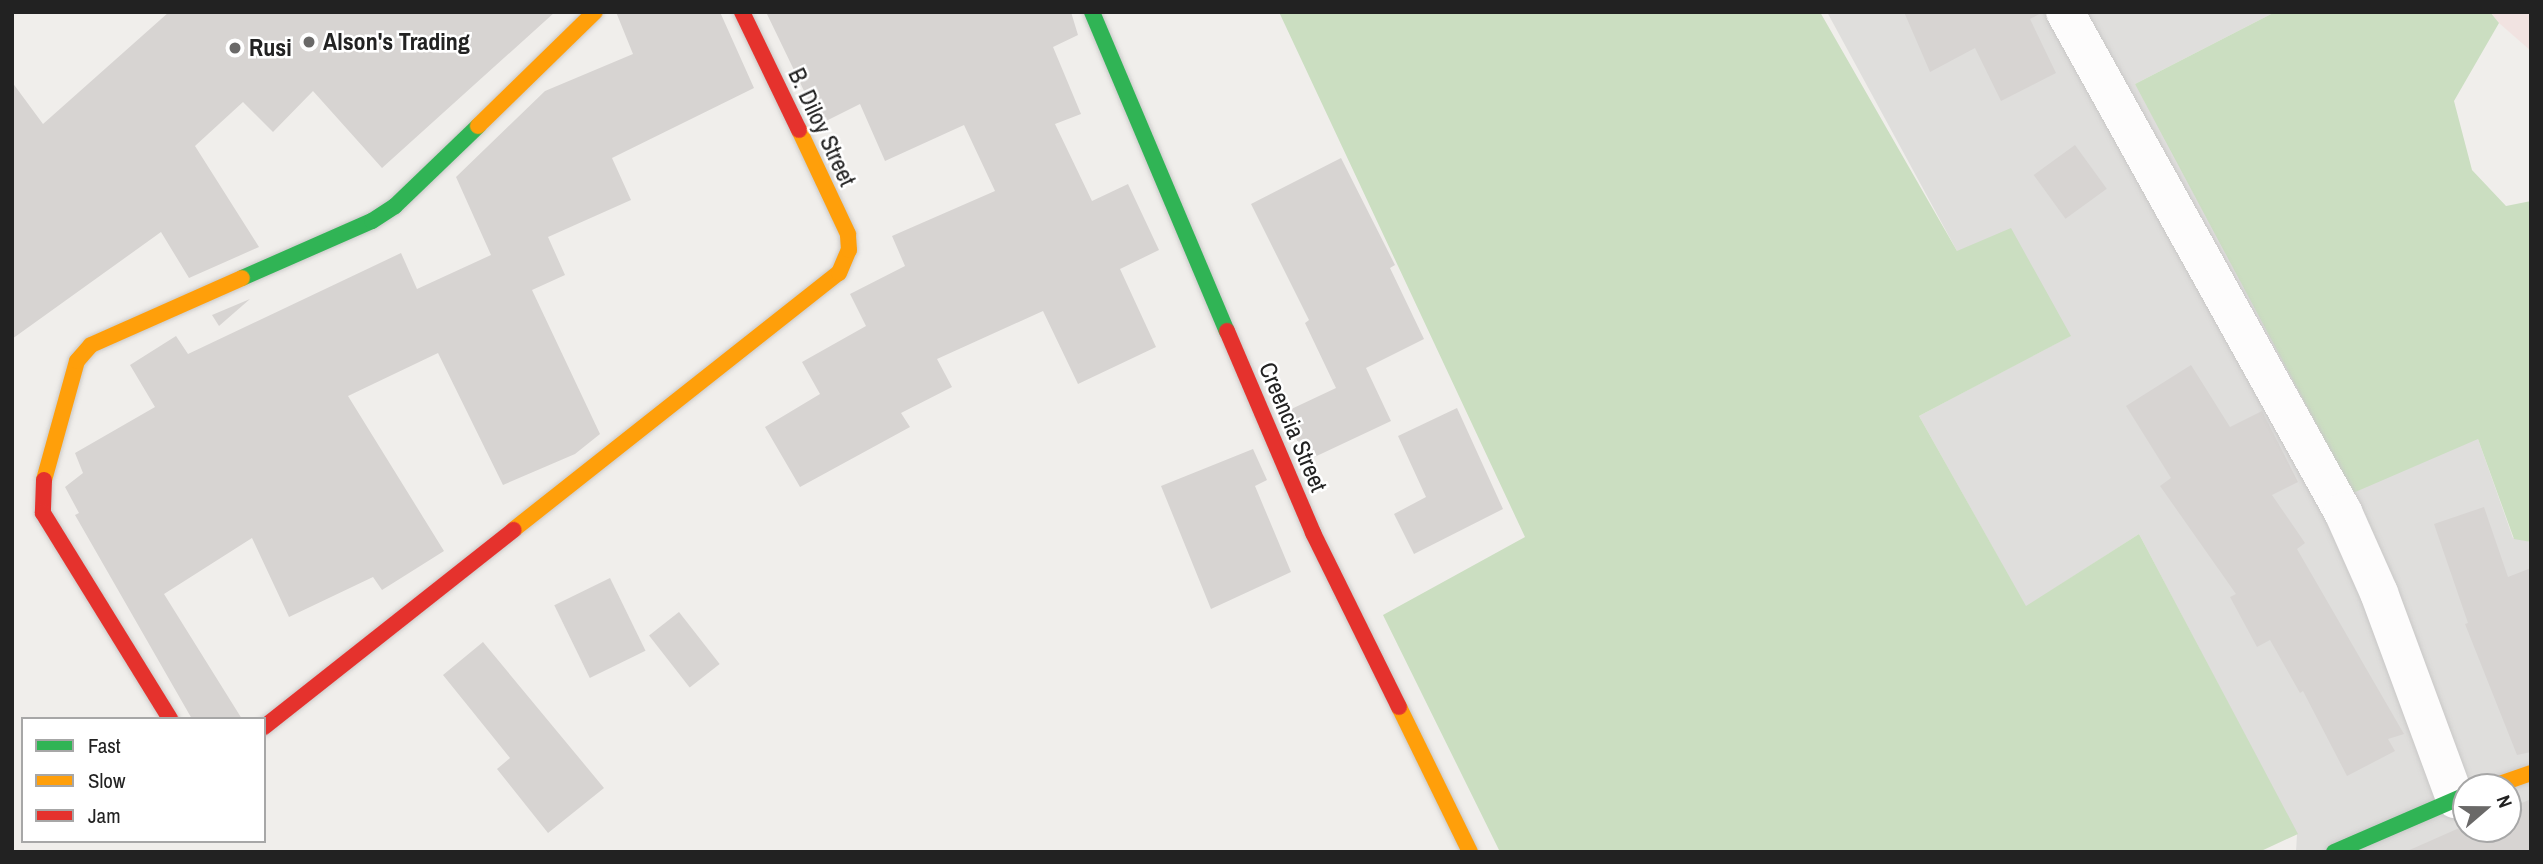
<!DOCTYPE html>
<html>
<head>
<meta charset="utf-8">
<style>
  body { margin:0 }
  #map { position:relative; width:2543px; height:864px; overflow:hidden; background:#f0eeeb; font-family:"Archivo Narrow",sans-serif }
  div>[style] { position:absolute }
  .residential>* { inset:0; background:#dfdedc }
  .commercial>* { inset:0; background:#f1e3e1 }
  .forest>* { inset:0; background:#cbdec1 }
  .building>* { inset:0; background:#d7d4d2; transform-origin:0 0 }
  .roads { filter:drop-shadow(0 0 2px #c9c8c7) drop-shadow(0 0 2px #c9c8c7) }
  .street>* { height:38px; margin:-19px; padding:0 19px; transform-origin:19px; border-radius:19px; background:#fdfcfc }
  .fast>* { height:16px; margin:-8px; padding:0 8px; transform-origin:8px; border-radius:8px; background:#30b455 }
  .slow>* { height:16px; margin:-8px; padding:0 8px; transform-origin:8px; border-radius:8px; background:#ff9f0a }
  .jam>* { height:16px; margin:-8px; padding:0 8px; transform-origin:8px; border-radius:8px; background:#e5322d }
  .dots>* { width:19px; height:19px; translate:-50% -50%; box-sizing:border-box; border:4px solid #fff; border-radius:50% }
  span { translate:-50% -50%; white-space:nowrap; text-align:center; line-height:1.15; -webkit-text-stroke:5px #fff; paint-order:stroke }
  .poi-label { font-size:24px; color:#222; font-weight:700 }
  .left { translate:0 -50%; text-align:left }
  .street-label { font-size:24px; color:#222 }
  .frame { position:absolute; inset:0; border:14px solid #222; pointer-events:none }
  .legend { position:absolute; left:21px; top:717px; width:245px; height:126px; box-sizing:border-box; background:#fff; border:2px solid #a7a7a7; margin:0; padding:9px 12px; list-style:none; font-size:21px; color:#222 }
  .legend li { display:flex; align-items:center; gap:14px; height:35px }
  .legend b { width:35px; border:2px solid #a7a7a7 }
  .north { position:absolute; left:2452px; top:773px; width:70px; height:70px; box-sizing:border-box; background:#fff; border:2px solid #a7a7a7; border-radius:50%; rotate:70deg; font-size:19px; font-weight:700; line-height:28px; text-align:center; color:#222 }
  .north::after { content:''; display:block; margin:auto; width:24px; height:32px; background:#6a6968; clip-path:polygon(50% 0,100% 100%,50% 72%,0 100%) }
</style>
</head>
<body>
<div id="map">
  <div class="residential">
    <i style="clip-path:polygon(evenodd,1827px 12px,2275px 12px,2135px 84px,2478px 439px,2513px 538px,2531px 542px,2531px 852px,2296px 852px,2297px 834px,2139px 534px,2026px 607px,1919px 416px,2070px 336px,1957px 251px,1827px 12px,2466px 787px,2508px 787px,2508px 829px,2466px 829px,2466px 787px)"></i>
  </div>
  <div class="commercial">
    <i style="clip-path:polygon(2490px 12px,2531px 12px,2531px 51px,2499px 23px)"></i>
  </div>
  <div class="forest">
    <i style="clip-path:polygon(1279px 12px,1820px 12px,1957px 251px,2011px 228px,2071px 336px,1919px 416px,2026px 606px,2139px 534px,2298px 834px,2259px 852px,1500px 852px,1383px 615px,1525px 537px)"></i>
    <i style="clip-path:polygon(2275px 12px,2490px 12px,2499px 23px,2454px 101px,2472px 170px,2506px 206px,2531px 201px,2531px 542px,2514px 539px,2478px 439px,2353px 493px,2135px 84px)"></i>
  </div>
  <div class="building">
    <i style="clip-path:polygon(169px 12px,555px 12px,382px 168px,313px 91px,273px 132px,243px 102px,195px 146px,259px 247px,189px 278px,161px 232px,12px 339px,12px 82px,43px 124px)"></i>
    <i style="clip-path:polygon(616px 12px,720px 12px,754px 88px,612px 158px,631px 200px,548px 237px,565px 275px,532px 290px,600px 434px,575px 454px,503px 485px,438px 353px,348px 396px,444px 551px,382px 590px,373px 577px,289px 617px,252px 538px,164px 594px,242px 719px,192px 719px,75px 515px,79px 513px,65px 487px,83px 473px,75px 453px,155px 407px,130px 365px,176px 336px,188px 354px,401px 253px,417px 289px,491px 255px,456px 177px,545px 91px,633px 54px)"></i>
    <i style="clip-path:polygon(766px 12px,1071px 12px,1078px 35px,1053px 47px,1081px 114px,1055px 124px,1092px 201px,1128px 184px,1159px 250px,1120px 269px,1156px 347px,1078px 384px,1043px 311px,937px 359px,952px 387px,901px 413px,910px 427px,800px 487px,765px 427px,820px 394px,802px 362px,866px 326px,850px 294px,905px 266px,892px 236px,995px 191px,964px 125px,885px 161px,860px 104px,820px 124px)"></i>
    <i style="clip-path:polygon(1904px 12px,2043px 12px,2030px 19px,2056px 73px,2001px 101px,1975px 48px,1930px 72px)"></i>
    <i style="left:2075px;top:145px;width:54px;height:51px;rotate:54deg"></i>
    <i style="clip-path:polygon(1341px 158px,1395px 265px,1390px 268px,1424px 339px,1366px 368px,1391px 421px,1306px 461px,1285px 412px,1336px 388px,1305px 323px,1309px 320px,1251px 204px)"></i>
    <i style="clip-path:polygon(250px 299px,219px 326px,212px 315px)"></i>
    <i style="clip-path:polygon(2191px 365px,2230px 427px,2262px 411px,2298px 482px,2272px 495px,2305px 543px,2297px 549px,2404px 734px,2388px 739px,2395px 751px,2347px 776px,2303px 691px,2300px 693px,2270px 640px,2257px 647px,2230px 597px,2236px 594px,2160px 486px,2171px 478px,2126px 406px)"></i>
    <i style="clip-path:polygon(1457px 408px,1503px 509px,1414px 554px,1394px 514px,1426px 497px,1398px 436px)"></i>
    <i style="clip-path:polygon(1253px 449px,1267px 480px,1255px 486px,1291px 572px,1211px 609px,1161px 486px)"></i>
    <i style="clip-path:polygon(2484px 507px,2508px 577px,2531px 568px,2531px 752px,2517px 755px,2465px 624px,2468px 623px,2434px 524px)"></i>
    <i style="left:610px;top:578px;width:81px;height:62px;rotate:64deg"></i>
    <i style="left:679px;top:612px;width:66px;height:38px;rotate:52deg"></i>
    <i style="clip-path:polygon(483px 642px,604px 788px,548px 833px,497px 769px,510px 758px,443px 675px)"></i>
    <i style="clip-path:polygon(2531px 799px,2531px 852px,2405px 852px,2466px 825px,2466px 829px,2508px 829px,2508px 809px)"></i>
  </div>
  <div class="roads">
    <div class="street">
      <i style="left:2065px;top:12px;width:572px;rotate:60.93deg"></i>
      <i style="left:2343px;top:512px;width:89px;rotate:66deg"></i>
      <i style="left:2379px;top:593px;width:220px;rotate:69.7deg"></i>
    </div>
    <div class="fast">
      <i style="left:1092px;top:12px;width:346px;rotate:67.1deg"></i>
      <i style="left:242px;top:278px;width:142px;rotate:-23.7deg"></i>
      <i style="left:372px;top:221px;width:27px;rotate:-33deg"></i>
      <i style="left:395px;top:206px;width:115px;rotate:-43.9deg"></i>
      <i style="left:2334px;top:852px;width:144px;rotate:-23.4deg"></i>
    </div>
    <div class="slow">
      <i style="left:478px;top:126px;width:163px;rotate:-44.3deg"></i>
      <i style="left:44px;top:480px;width:123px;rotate:-74.5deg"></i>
      <i style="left:77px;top:361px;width:21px;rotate:-49deg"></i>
      <i style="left:91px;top:345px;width:165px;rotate:-23.9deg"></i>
      <i style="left:513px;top:530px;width:415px;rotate:-38.3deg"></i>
      <i style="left:839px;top:273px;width:25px;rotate:-67deg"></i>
      <i style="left:849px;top:250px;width:16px;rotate:-94deg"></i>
      <i style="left:848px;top:234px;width:115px;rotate:-115.2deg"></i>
      <i style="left:1399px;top:707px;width:161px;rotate:63.9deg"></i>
      <i style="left:2491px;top:787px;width:42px;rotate:-19.3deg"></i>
    </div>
    <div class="jam">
      <i style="left:742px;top:12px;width:131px;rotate:64.2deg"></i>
      <i style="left:1227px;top:331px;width:220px;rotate:66.9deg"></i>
      <i style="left:1313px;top:533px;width:194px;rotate:63.7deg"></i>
      <i style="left:44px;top:480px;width:33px;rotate:92deg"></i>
      <i style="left:43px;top:513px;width:242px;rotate:58.3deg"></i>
      <i style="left:264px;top:727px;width:318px;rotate:-38.3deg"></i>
    </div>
  </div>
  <div class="dots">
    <i style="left:309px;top:42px;background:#6a6968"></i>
    <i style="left:235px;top:48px;background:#6a6968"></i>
  </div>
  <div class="poi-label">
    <span class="left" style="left:323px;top:42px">Alson's Trading</span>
    <span class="left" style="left:249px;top:48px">Rusi</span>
  </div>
  <div class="street-label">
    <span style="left:822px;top:127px;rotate:65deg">B. Diloy Street</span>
    <span style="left:1293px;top:427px;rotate:67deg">Creencia Street</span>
  </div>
  <div class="frame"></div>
  <ul class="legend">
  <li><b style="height:9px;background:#30b455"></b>Fast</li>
  <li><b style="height:9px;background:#ff9f0a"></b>Slow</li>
  <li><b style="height:9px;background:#e5322d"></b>Jam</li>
  </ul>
  <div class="north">N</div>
</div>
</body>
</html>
